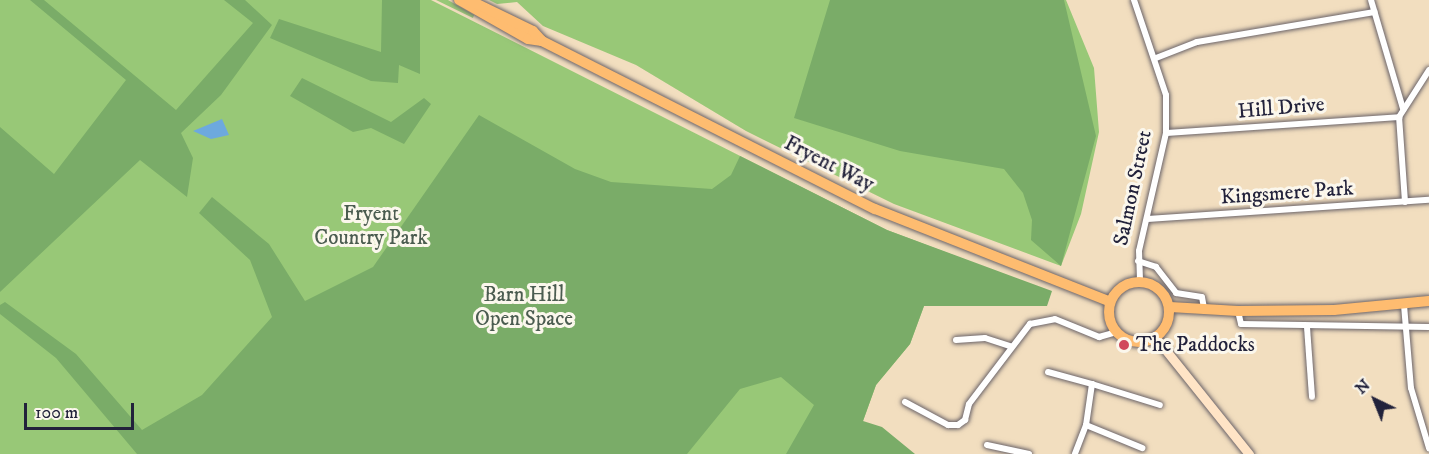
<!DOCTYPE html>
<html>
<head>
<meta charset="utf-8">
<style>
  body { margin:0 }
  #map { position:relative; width:1429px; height:454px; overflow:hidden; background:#f2debf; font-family:"IM FELL DW Pica",serif }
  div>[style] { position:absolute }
  .green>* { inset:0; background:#98c877 }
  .forest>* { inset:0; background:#7aac68 }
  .water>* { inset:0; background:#6da9de }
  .roads { filter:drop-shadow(0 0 2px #6b6469) drop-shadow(0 0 2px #6b6469) }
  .street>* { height:6px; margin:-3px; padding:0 3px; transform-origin:3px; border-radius:3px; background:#fff }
  .secondary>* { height:9px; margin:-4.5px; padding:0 4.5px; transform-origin:4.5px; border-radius:4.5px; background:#ffe4c6 }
  .primary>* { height:10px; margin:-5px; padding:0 5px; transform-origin:5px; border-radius:5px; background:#febc70 }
  .primary>.ring { margin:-5px; padding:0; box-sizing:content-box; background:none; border:10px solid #febc70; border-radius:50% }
  .dots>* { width:16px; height:16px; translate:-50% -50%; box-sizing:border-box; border:3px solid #fbf7ec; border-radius:50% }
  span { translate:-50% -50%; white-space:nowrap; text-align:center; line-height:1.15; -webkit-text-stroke:6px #fbf7ec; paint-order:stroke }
  .street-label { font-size:21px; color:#22223b }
  .park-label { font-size:21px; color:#4b5c50 }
  .poi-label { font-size:21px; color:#22223b }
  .left { translate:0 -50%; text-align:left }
  .north { position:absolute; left:1345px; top:370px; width:60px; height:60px; -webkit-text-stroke:4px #fbf7ec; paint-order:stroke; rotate:317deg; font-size:16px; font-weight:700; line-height:24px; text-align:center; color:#22223b }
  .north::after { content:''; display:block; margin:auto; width:21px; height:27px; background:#22223b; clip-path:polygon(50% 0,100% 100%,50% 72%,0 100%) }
  .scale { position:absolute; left:24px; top:403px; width:110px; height:27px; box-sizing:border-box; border:3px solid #22223b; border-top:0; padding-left:8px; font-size:18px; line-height:21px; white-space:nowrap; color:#22223b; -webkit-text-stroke:4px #fbf7ec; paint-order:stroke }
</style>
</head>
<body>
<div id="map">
  <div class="green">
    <i style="clip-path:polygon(0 0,431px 0,887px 230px,982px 266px,943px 305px,924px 306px,910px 344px,876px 385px,863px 421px,803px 454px,0 454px)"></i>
    <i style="clip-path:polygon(436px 0,448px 0,474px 15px,473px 18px)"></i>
    <i style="clip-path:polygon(489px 0,1066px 0,1094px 68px,1099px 132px,1081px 214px,1061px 266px,894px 204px,746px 131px,636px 65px,543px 26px,517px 2px,497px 4px)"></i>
  </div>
  <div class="forest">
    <i style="clip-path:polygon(30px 0,44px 0,176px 110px,253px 23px,224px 0,245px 0,272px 25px,221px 95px,181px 133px,193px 158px,187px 197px,140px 160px,0 292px,0 127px,54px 174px,126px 80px)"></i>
    <i style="clip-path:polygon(382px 0,420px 0,420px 74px,399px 65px,398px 83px,371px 81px,270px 38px,279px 19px,381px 52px)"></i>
    <i style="clip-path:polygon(830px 0,1064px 0,1096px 136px,1061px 266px,1031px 240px,1032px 220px,1023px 193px,1004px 169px,900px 151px,794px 118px)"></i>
    <i style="clip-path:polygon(302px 78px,391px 122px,424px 98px,431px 104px,404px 144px,371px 128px,353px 132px,290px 96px)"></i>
    <i style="clip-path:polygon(479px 115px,575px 169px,611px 182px,712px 189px,731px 175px,740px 156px,887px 230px,1052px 291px,1047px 306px,924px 306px,910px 344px,876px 385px,863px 421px,882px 427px,915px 454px,786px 454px,814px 405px,781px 377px,740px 389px,687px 454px,137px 454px,56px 358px,0 314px,0 305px,5px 302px,76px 354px,142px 430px,202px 395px,272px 317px,250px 260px,199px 213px,212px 197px,269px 244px,305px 301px,373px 267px)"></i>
  </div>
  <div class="water">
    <i style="clip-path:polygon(222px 119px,229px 135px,211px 139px,193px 131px)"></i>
  </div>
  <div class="roads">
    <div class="street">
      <i style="left:1134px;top:0;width:100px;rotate:71.4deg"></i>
      <i style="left:1166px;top:95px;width:38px;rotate:90deg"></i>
      <i style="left:1166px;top:133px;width:121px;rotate:102.9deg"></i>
      <i style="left:1139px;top:251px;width:29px;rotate:88deg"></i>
      <i style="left:1371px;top:0;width:114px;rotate:73.6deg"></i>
      <i style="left:1156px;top:58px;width:44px;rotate:-21.3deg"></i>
      <i style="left:1197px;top:42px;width:180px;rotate:-9.6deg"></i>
      <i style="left:1166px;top:133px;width:234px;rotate:-3.9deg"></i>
      <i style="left:1405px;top:202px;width:85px;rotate:-94deg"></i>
      <i style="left:1399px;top:117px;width:56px;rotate:-57.4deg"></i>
      <i style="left:1147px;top:219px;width:283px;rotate:-3.9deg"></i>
      <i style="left:1138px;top:261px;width:19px;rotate:18deg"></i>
      <i style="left:1156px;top:267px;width:33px;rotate:52deg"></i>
      <i style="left:1176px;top:293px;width:26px;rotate:9deg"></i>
      <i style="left:1202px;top:297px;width:11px;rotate:80deg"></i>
      <i style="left:1404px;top:305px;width:83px;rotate:85.2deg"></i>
      <i style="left:1411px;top:388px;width:63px;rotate:73.3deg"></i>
      <i style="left:1238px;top:311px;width:13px;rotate:77deg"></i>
      <i style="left:1241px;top:324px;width:188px;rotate:0.9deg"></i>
      <i style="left:1307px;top:327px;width:70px;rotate:85.9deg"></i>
      <i style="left:956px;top:340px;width:29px;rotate:-4deg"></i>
      <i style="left:985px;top:338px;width:28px;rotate:18deg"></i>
      <i style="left:1048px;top:372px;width:46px;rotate:15.3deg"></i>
      <i style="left:1092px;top:384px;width:41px;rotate:98.3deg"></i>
      <i style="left:1086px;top:425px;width:31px;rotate:111deg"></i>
      <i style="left:1092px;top:384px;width:71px;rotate:17.2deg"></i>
      <i style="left:905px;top:402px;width:49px;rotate:28.1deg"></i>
      <i style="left:948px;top:425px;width:10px"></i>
      <i style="left:958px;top:425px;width:9px;rotate:-36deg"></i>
      <i style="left:965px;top:420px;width:16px;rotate:-76deg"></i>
      <i style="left:969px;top:404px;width:101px;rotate:-52.7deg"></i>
      <i style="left:1030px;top:324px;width:25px;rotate:-11deg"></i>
      <i style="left:1055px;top:319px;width:48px;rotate:22.2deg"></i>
      <i style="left:1099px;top:337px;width:18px;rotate:-16deg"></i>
      <i style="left:1086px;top:425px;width:61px;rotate:22.3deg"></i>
      <i style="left:987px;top:445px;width:43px;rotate:12.1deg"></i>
    </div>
    <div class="secondary">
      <i style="left:1156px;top:338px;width:149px;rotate:51.3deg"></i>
    </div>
    <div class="primary">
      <i style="left:459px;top:0;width:79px;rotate:29.5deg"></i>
      <i style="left:528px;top:39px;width:14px;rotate:8deg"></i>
      <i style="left:469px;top:0;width:71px;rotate:25.8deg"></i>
      <i style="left:533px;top:31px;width:13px;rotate:48deg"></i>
      <i style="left:542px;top:41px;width:373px;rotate:26.8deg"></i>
      <i style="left:875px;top:209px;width:251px;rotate:21.5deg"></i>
      <i class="ring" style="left:1109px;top:282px;width:50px;height:50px"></i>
      <i style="left:1170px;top:307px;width:68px;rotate:3.4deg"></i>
      <i style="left:1238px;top:311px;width:96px;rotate:-0.6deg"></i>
      <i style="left:1334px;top:310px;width:95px;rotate:-5.4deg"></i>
    </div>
  </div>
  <div class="dots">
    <i style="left:1124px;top:345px;background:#d1495b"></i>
  </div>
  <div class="street-label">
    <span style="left:1281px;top:108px;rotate:-5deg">Hill Drive</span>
    <span style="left:829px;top:164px;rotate:27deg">Fryent Way</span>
    <span style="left:1133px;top:188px;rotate:-78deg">Salmon Street</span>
    <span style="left:1287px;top:193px;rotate:-4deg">Kingsmere Park</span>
  </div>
  <div class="park-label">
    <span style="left:371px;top:226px">Fryent<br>Country Park</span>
    <span style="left:524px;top:307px">Barn Hill<br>Open Space</span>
  </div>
  <div class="poi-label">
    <span class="left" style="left:1136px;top:345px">The Paddocks</span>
  </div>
  <div class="north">N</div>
  <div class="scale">100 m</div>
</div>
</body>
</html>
